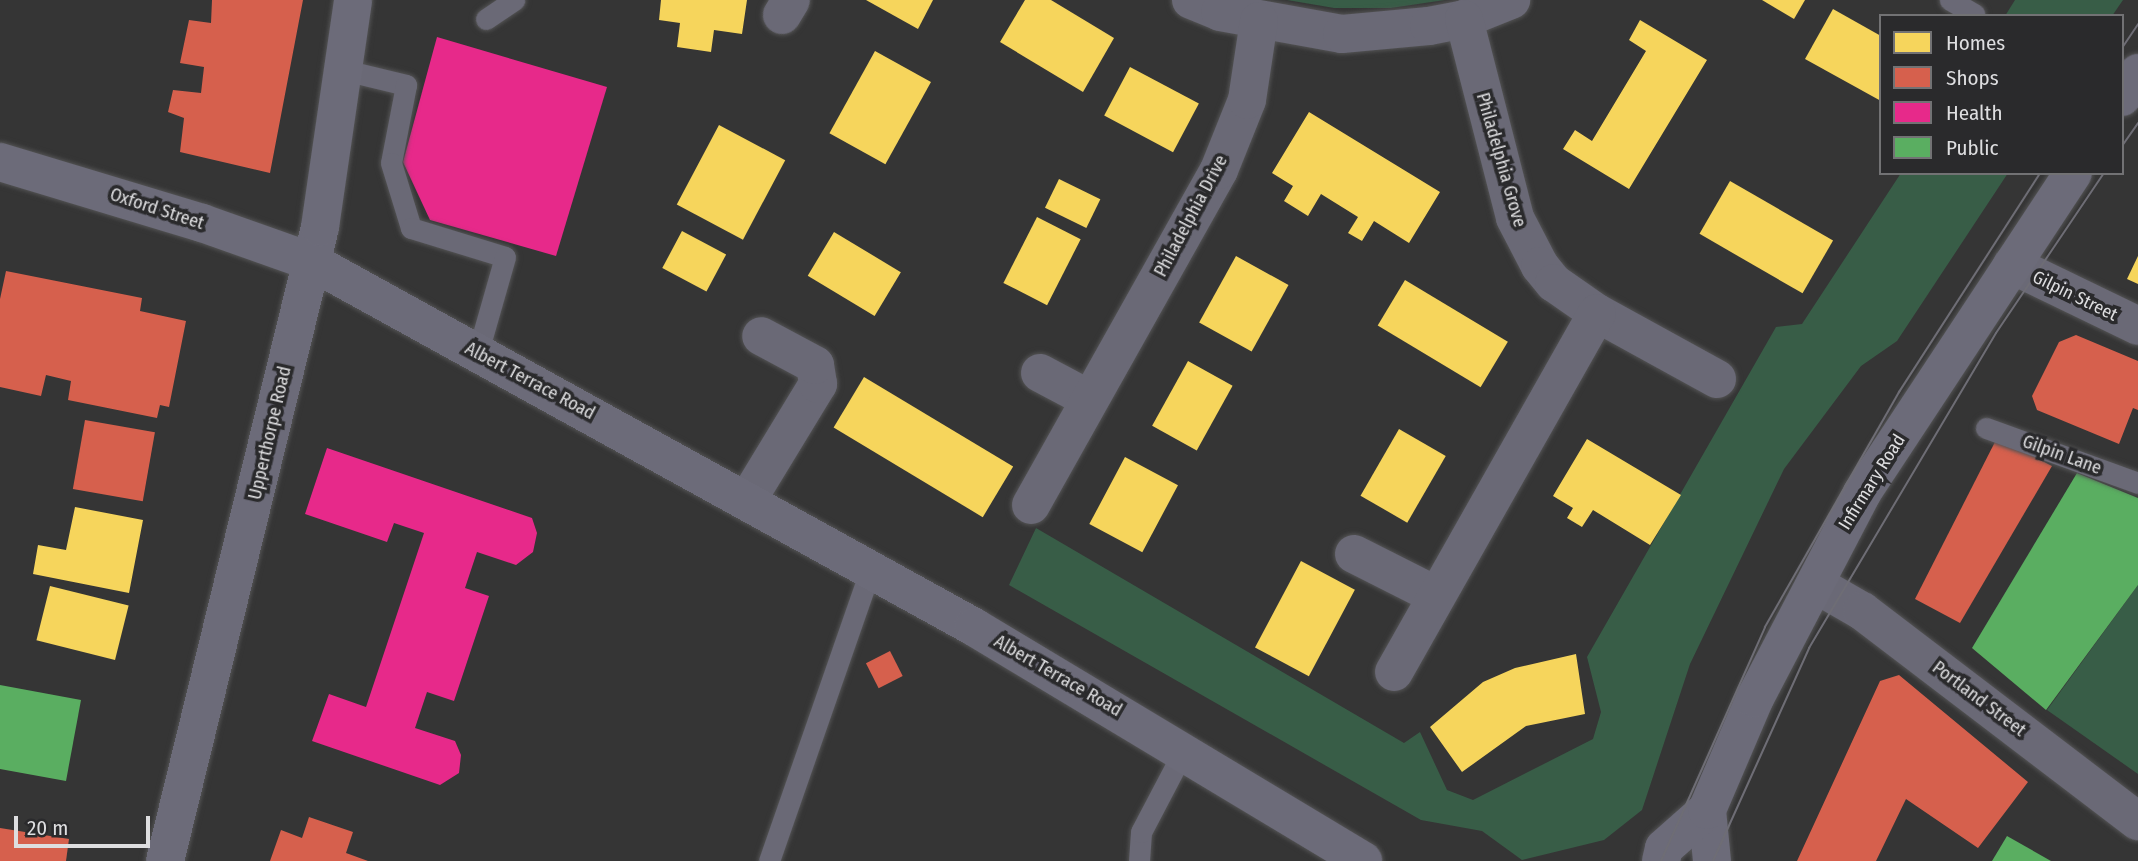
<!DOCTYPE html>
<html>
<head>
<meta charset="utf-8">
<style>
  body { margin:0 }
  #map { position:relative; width:2138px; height:861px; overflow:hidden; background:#353535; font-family:"Fira Sans Condensed",sans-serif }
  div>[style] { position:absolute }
  .green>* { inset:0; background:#385d47 }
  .homes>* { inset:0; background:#f6d55c; transform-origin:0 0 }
  .shops>* { inset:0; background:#d6604d; transform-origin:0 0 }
  .health>* { inset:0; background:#e7298a }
  .public>* { inset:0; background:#5aae61 }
  .roads { filter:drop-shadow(0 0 2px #535354) drop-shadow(0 0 2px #535354) }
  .lane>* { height:21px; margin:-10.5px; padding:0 10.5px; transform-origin:10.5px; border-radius:10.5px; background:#6a6976 }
  .street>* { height:38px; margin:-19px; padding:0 19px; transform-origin:19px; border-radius:19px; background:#6a6976 }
  .secondary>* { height:38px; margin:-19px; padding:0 19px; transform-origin:19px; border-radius:19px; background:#6c6b79 }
  .tram>* { height:2px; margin:-1px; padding:0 1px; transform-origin:1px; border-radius:1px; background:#6e6d75 }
  span { translate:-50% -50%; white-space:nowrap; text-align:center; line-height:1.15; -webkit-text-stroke:7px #2a2a2c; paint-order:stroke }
  .street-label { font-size:18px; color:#dedee0 }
  .legend { position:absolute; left:1879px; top:14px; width:245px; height:161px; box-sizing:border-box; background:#2a2a2c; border:2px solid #727274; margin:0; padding:9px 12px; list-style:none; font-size:21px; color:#dedee0 }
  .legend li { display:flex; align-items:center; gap:14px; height:35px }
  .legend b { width:35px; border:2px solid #727274 }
  .scale { position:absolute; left:14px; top:816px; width:136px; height:32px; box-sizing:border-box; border:4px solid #dedee0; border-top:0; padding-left:9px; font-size:21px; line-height:24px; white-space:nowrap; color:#dedee0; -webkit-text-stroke:5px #2a2a2c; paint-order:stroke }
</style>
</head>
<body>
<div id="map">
  <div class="green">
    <i style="clip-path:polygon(1287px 0,1445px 0,1391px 8px,1334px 8px)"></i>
    <i style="clip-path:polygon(2015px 0,2123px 0,2112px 16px,2005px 16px)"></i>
    <i style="clip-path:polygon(1901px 173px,2008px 173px,1897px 341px,1861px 366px,1784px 469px,1690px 664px,1642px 810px,1604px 840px,1522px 860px,1482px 831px,1421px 820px,1009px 585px,1036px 528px,1404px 743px,1420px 732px,1447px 790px,1473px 800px,1593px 739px,1601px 712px,1587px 657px,1776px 327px,1802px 324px)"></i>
    <i style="clip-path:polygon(2138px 585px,2138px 774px,2047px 710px)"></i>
  </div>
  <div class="homes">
    <i style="clip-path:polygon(661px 0,747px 0,742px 34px,714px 30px,711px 52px,677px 47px,680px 23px,659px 20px)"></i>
    <i style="clip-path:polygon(866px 0,933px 0,918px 29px)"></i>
    <i style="clip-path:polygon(1025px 0,1051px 0,1114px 38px,1083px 92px,1000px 42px)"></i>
    <i style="clip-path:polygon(1762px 0,1805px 0,1794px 19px)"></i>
    <i style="clip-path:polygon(1833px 9px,1881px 36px,1881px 101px,1805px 59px)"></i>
    <i style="clip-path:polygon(1640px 20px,1707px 60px,1629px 189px,1563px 149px,1575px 130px,1592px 141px,1646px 51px,1629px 40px)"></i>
    <i style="left:875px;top:51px;width:64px;height:94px;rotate:29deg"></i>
    <i style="left:1130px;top:67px;width:78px;height:55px;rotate:28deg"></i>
    <i style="clip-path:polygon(1309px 112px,1440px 192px,1409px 243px,1374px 221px,1362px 241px,1348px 233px,1358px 217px,1321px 194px,1308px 216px,1284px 201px,1293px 186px,1272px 173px)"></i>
    <i style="left:719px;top:125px;width:75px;height:90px;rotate:28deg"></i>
    <i style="left:1059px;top:179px;width:46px;height:32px;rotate:26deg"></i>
    <i style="left:1730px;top:181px;width:119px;height:61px;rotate:30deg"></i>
    <i style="left:1037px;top:217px;width:49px;height:74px;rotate:27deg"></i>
    <i style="left:682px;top:231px;width:50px;height:42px;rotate:28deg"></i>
    <i style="left:834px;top:232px;width:78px;height:51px;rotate:31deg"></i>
    <i style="left:1236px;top:256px;width:60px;height:76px;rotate:29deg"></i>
    <i style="clip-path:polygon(2138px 256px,2138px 284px,2127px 279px)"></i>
    <i style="left:1405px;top:280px;width:120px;height:53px;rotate:31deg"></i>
    <i style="left:1188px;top:361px;width:51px;height:74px;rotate:29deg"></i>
    <i style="left:864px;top:377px;width:174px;height:59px;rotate:31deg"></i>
    <i style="left:1399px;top:429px;width:54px;height:77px;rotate:30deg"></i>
    <i style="clip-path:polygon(1587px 439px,1681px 495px,1650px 545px,1593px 510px,1582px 527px,1567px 518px,1573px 508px,1553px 496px)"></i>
    <i style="left:1125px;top:457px;width:60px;height:76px;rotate:28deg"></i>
    <i style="clip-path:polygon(75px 507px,143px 520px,129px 593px,33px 574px,38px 545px,66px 550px)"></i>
    <i style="left:1301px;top:561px;width:61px;height:98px;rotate:28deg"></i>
    <i style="left:50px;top:586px;width:81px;height:56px;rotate:14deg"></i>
    <i style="clip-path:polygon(1576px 654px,1585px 714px,1526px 726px,1462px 772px,1430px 727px,1483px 682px,1515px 668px)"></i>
  </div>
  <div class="shops">
    <i style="clip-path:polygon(212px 0,303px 0,270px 173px,180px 152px,184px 118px,168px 112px,173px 90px,201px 93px,204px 67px,180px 63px,189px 20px,211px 23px)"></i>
    <i style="clip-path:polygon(6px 271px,142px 298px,140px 311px,186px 321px,169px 407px,160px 405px,157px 418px,68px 400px,71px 381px,46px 375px,41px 396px,0 387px,0 299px)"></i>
    <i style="clip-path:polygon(2076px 335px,2138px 361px,2138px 410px,2133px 408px,2119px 444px,2037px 410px,2032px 396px,2059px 342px)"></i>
    <i style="left:85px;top:420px;width:71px;height:70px;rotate:10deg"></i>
    <i style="clip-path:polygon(1997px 438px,2052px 466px,1960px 623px,1915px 599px)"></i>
    <i style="left:890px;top:651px;width:28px;height:27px;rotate:63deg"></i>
    <i style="clip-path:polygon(1899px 675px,2028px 782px,1978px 848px,1906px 799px,1876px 861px,1797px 861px,1880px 681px)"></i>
    <i style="clip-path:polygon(309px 817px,353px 832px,346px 853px,368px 861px,270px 861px,281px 830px,302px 838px)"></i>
    <i style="clip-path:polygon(0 828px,69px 839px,66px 861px,0 861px)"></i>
  </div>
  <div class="health">
    <i style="clip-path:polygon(437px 37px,607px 87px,556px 256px,430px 220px,403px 162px)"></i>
    <i style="clip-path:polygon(327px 448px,532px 518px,537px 533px,533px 552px,516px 565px,477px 552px,465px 588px,489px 596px,454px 701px,427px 692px,415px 728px,455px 741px,461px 755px,459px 773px,440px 785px,312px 741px,329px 694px,366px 707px,424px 533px,394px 523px,387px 542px,305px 514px)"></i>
  </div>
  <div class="public">
    <i style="clip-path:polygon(2077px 473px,2138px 498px,2138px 585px,2046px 710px,1972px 648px)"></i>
    <i style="clip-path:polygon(0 685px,81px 700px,66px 781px,0 769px)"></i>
    <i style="clip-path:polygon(2007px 836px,2051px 861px,1992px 861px)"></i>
  </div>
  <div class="roads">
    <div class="lane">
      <i style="left:1950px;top:0;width:28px;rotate:30deg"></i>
      <i style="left:486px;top:19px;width:34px;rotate:-34deg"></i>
      <i style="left:344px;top:70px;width:64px;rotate:13.6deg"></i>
      <i style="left:406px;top:85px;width:79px;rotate:100.9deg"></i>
      <i style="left:391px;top:163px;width:68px;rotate:72.9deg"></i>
      <i style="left:411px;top:228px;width:98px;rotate:17.1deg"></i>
      <i style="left:505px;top:257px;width:99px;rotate:105.9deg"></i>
      <i style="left:1986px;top:428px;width:162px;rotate:19.9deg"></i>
      <i style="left:769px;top:861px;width:310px;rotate:-70.8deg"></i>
      <i style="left:1139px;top:861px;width:29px;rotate:-86deg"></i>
      <i style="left:1141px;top:832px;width:93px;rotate:-62.3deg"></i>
    </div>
    <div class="street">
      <i style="left:1191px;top:0;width:31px;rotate:22deg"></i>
      <i style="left:1220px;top:12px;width:124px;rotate:10.2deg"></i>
      <i style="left:1342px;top:34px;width:87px;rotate:-5.3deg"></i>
      <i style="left:1429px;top:26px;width:36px;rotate:-11deg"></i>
      <i style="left:1464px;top:19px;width:51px;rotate:-22deg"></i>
      <i style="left:782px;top:15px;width:17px;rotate:-59deg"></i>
      <i style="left:1464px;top:19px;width:205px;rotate:75.6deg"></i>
      <i style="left:1515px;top:218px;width:54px;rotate:62.5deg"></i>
      <i style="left:1540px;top:266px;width:22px;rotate:51deg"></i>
      <i style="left:1554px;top:283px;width:52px;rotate:34.9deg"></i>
      <i style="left:1597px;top:313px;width:137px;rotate:28.8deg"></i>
      <i style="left:2012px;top:265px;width:140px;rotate:25.8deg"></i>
      <i style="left:1040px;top:373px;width:55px;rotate:28deg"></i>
      <i style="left:748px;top:499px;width:135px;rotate:-58.7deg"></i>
      <i style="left:818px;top:384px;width:19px;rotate:-99deg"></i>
      <i style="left:815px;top:365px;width:61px;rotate:-151.8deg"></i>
      <i style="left:1031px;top:505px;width:384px;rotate:-60.7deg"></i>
      <i style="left:1219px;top:170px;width:75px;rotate:-68.2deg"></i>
      <i style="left:1247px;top:100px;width:80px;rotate:-81.4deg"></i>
      <i style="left:1354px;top:554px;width:91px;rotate:26.8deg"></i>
      <i style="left:1815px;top:584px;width:54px;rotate:29.9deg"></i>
      <i style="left:1862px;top:611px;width:347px;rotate:37.3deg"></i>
      <i style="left:1394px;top:672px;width:412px;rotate:-60.5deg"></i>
    </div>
    <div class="secondary">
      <i style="left:2122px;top:97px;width:29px;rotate:-56deg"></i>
      <i style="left:0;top:162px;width:211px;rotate:16.8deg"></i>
      <i style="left:202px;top:223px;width:117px;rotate:19.5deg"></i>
      <i style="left:312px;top:262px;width:756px;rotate:28.87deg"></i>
      <i style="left:974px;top:627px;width:454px;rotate:31deg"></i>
      <i style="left:1707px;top:810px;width:51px;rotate:84.4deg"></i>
      <i style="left:165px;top:861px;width:653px;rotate:-76.26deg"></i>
      <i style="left:320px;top:227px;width:229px;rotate:-81.7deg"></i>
      <i style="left:1661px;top:861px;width:13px;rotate:-77deg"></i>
      <i style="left:1664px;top:848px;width:57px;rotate:-41.5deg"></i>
      <i style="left:1707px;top:810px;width:122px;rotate:-66.8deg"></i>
      <i style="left:1755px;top:698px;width:231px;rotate:-62.4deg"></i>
      <i style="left:1862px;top:493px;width:383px;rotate:-56.6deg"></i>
    </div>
  </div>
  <div class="tram">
    <i style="left:2122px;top:48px;width:29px;rotate:-56deg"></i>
    <i style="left:2122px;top:146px;width:28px;rotate:-55deg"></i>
    <i style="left:1661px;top:861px;width:256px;rotate:-66deg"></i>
    <i style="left:1765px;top:627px;width:271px;rotate:-60.3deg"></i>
    <i style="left:1899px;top:392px;width:260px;rotate:-57.2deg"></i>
    <i style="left:1713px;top:861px;width:234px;rotate:-65.7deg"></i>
    <i style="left:1809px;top:648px;width:366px;rotate:-59.3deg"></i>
    <i style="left:1996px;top:333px;width:193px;rotate:-56deg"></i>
  </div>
  <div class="street-label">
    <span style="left:1501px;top:160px;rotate:74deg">Philadelphia Grove</span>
    <span style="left:157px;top:209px;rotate:18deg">Oxford Street</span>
    <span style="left:1191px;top:216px;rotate:-62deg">Philadelphia Drive</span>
    <span style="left:2075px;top:296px;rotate:26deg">Gilpin Street</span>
    <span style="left:530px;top:381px;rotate:28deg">Albert Terrace Road</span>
    <span style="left:270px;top:433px;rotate:-77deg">Upperthorpe Road</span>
    <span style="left:2062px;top:455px;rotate:20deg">Gilpin Lane</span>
    <span style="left:1872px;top:482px;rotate:-58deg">Infirmary Road</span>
    <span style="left:1058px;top:676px;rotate:30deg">Albert Terrace Road</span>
    <span style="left:1979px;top:699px;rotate:37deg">Portland Street</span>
  </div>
  <ul class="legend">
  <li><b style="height:19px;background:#f6d55c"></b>Homes</li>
  <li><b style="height:19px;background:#d6604d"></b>Shops</li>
  <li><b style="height:19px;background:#e7298a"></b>Health</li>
  <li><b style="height:19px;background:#5aae61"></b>Public</li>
  </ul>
  <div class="scale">20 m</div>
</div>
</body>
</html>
